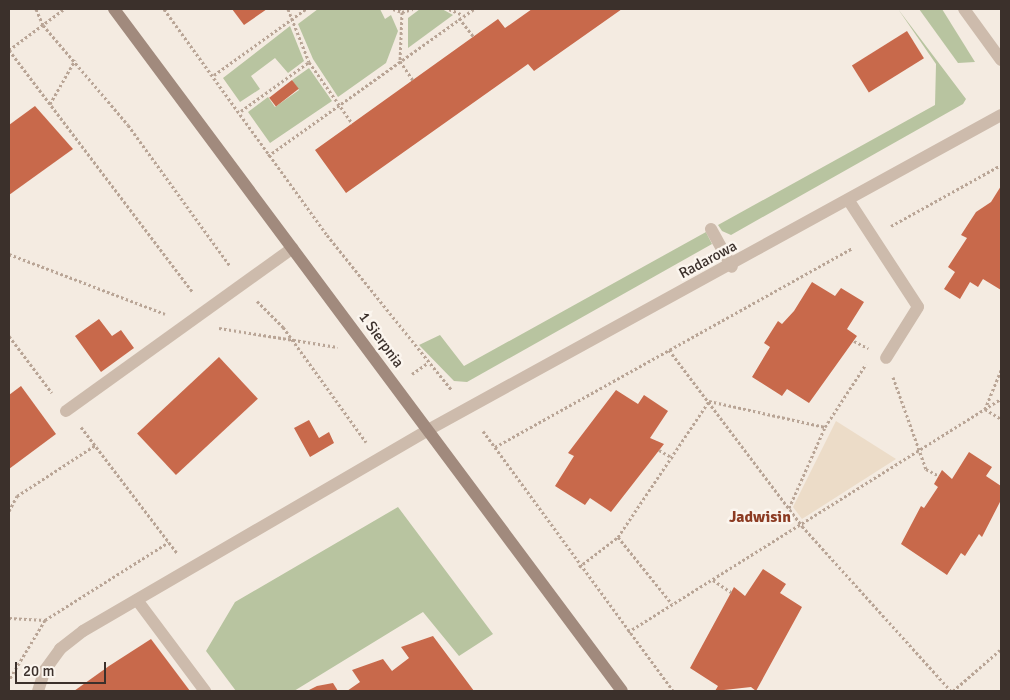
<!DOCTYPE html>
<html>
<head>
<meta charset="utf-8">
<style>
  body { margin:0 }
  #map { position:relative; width:1010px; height:700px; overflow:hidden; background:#f4ebe1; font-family:Signika,sans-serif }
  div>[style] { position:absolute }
  .green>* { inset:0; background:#b8c4a0 }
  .plaza>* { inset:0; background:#ecdcc8 }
  .building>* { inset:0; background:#c8694b; transform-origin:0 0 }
  .path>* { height:3px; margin-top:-1.5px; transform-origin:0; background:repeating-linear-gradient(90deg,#b9a596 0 2.5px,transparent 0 5px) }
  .lane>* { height:12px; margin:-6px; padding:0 6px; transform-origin:6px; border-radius:6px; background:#cdbbac }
  .street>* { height:12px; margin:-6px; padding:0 6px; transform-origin:6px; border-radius:6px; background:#cdbbac }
  .secondary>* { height:12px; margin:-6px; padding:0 6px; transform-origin:6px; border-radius:6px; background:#a18a7d }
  span { translate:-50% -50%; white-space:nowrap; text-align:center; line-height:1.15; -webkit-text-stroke:5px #fbf5ee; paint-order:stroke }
  .street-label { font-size:15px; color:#3b302b }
  .neighbourhood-label { font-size:16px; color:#8c3b22; font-weight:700 }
  .frame { position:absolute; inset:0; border:10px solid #3b302b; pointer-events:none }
  .scale { position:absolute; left:15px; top:662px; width:91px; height:22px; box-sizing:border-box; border:2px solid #3b302b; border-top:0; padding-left:6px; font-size:15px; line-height:18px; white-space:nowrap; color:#3b302b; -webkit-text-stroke:4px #fbf5ee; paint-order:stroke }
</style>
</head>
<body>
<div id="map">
  <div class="green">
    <i style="clip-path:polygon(318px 9px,380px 9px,385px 19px,391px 15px,398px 31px,386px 63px,338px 97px,313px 59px,298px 24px)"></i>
    <i style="clip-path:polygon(420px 9px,442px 9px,453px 15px,408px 48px,408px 18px)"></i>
    <i style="clip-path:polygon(898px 9px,966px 99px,963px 104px,731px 235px,722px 231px,718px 225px,935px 105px,936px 64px)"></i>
    <i style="clip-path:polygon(919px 9px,942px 9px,975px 62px,958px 63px)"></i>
    <i style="clip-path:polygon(290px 26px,304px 61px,288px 73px,275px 58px,251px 76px,260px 89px,240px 102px,223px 78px)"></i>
    <i style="clip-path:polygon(309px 68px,332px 101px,270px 143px,248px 112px,268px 97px,275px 107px,299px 90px,292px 80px)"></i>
    <i style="clip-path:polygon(706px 232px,712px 244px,467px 382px,454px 381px,419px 345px,440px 335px,464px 366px)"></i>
    <i style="clip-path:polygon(398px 507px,493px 634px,459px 656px,423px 612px,294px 691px,236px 691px,206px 651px,235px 602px)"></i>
  </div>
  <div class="plaza">
    <i style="clip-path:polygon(836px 421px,896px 459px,802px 519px,793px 507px)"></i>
  </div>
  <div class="building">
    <i style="clip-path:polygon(232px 9px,267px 9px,244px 25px)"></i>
    <i style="clip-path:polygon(532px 9px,622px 9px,534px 71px,528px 64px,346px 193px,315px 150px,498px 19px,505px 28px)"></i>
    <i style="left:907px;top:31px;width:32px;height:65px;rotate:58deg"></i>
    <i style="left:292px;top:80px;width:11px;height:29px;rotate:52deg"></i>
    <i style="clip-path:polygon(35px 106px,73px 149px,9px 195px,9px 125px)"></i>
    <i style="clip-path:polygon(1001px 186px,1001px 290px,983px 279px,978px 287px,970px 282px,960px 299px,944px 289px,955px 272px,948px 267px,967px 238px,961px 235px,976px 212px,991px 202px)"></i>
    <i style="clip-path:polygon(812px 282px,835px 296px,841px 288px,864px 302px,847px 329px,857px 336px,809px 403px,787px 389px,782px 396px,752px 377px,770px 347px,764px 343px,778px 321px,782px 324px,794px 311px)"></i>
    <i style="clip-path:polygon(99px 319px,112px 336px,121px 330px,134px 348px,101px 372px,75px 336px)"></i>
    <i style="left:219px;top:357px;width:57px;height:112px;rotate:47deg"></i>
    <i style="clip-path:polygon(21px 386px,56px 434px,9px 469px,9px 395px)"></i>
    <i style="clip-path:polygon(616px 390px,638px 404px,644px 395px,668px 411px,650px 438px,664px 444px,611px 512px,590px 498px,585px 505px,555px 486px,574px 456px,568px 453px)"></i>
    <i style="clip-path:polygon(309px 420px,319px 438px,329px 432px,334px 443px,310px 457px,294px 428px)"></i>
    <i style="clip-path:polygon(969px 452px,992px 467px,986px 476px,1001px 486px,1001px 500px,982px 537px,979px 534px,965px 556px,961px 553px,947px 575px,901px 544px,921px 506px,924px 508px,938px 487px,934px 484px,942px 470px,952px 479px)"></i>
    <i style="clip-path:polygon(763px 569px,786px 584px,780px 593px,802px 607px,756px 691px,751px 687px,715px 691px,718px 686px,690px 668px,734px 587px,745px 596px)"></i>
    <i style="clip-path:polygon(433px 636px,474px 691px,347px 691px,360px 682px,352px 670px,383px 659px,392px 671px,409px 658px,401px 647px)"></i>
    <i style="clip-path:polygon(151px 639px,190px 691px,74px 691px,109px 666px)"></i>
    <i style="clip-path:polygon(333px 683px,338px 691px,307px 691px,317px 686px)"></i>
  </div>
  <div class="path">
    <i style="left:36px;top:9px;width:17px;rotate:66deg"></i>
    <i style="left:43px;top:25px;width:131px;rotate:49.6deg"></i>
    <i style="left:128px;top:125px;width:174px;rotate:54.1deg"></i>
    <i style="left:164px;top:9px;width:279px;rotate:54.2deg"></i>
    <i style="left:327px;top:235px;width:198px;rotate:51.2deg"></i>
    <i style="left:288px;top:9px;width:57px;rotate:68.4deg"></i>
    <i style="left:309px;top:62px;width:75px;rotate:54.8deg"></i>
    <i style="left:393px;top:9px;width:9px;rotate:18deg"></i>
    <i style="left:402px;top:12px;width:11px;rotate:-15deg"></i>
    <i style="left:449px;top:9px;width:15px;rotate:23deg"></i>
    <i style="left:402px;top:12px;width:49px;rotate:92.3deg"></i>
    <i style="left:400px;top:61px;width:23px;rotate:56deg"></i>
    <i style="left:459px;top:18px;width:24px;rotate:52deg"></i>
    <i style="left:9px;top:50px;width:304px;rotate:52.8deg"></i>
    <i style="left:9px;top:50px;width:69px;rotate:-36.7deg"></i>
    <i style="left:214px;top:75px;width:113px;rotate:-35.7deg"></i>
    <i style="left:50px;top:104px;width:51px;rotate:-60.4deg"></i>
    <i style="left:241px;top:111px;width:84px;rotate:-35.8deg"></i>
    <i style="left:268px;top:156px;width:253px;rotate:-35.5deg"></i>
    <i style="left:891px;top:226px;width:126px;rotate:-29deg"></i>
    <i style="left:9px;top:254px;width:167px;rotate:21deg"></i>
    <i style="left:257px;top:301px;width:37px;rotate:45deg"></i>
    <i style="left:283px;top:327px;width:142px;rotate:54.2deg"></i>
    <i style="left:219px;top:328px;width:120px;rotate:9.1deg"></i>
    <i style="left:9px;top:336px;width:71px;rotate:53deg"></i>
    <i style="left:854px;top:341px;width:16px;rotate:27deg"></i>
    <i style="left:669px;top:350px;width:221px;rotate:52.9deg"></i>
    <i style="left:802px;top:526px;width:222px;rotate:47.9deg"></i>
    <i style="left:1001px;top:370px;width:42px;rotate:112.3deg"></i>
    <i style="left:985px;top:409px;width:19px;rotate:32deg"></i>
    <i style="left:412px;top:374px;width:19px;rotate:-35deg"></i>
    <i style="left:893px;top:377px;width:98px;rotate:70.3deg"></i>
    <i style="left:926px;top:469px;width:15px;rotate:28deg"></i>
    <i style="left:81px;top:427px;width:158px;rotate:52.7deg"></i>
    <i style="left:483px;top:431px;width:322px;rotate:53.8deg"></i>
    <i style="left:495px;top:447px;width:409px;rotate:-29.1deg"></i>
    <i style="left:659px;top:450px;width:16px;rotate:30deg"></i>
    <i style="left:789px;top:508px;width:89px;rotate:-66deg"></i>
    <i style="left:825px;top:427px;width:75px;rotate:-56.9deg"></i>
    <i style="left:9px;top:511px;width:17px;rotate:-62deg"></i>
    <i style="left:17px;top:496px;width:95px;rotate:-33deg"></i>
    <i style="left:618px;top:537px;width:86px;rotate:51.1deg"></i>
    <i style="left:579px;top:567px;width:49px;rotate:-37.6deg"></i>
    <i style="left:618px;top:537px;width:164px;rotate:-56.2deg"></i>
    <i style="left:709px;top:401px;width:119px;rotate:12.6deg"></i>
    <i style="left:713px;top:580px;width:22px;rotate:34deg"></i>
    <i style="left:9px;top:618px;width:36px;rotate:3deg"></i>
    <i style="left:45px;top:620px;width:70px;rotate:121deg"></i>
    <i style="left:45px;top:620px;width:146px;rotate:-32.2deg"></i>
    <i style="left:628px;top:632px;width:440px;rotate:-32deg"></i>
    <i style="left:953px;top:691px;width:64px;rotate:-41.2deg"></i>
  </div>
  <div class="lane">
    <i style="left:849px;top:201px;width:126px;rotate:56.9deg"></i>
    <i style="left:918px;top:307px;width:60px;rotate:122.1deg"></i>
    <i style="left:711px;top:229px;width:43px;rotate:61.1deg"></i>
    <i style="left:66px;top:411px;width:279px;rotate:-35.7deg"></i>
    <i style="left:137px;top:600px;width:114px;rotate:53.2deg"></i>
  </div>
  <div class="street">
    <i style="left:964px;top:9px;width:63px;rotate:54deg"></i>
    <i style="left:38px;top:691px;width:22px;rotate:-72deg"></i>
    <i style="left:45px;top:670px;width:26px;rotate:-54deg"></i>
    <i style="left:60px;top:649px;width:29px;rotate:-38deg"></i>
    <i style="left:83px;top:631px;width:399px;rotate:-30.2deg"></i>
    <i style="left:428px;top:430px;width:654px;rotate:-28.8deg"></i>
  </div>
  <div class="secondary">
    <i style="left:114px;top:9px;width:850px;rotate:53.32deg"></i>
  </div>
  <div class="street-label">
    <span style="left:708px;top:260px;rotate:-28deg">Radarowa</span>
    <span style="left:381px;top:340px;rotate:54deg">1 Sierpnia</span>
  </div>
  <div class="neighbourhood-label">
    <span style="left:760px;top:517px">Jadwisin</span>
  </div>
  <div class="frame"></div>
  <div class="scale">20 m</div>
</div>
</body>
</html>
